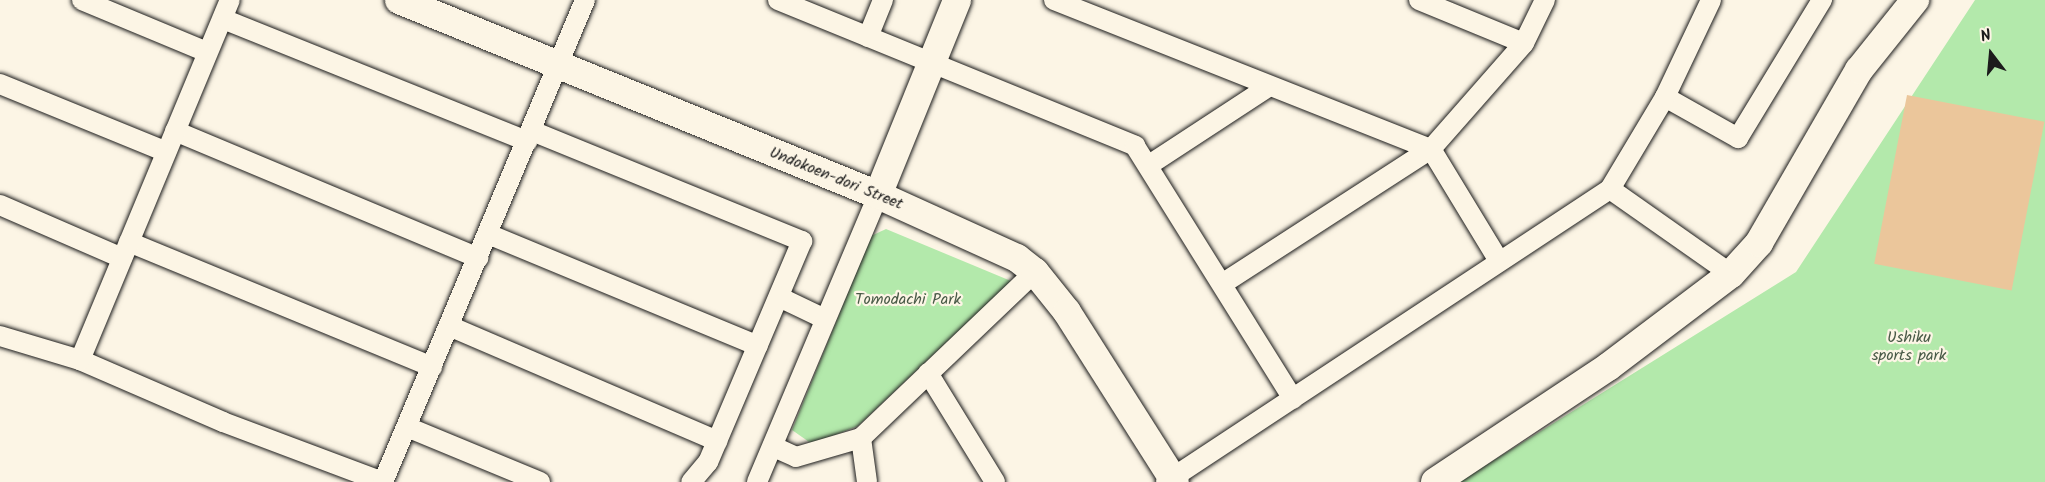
<!DOCTYPE html>
<html>
<head>
<meta charset="utf-8">
<style>
  body { margin:0 }
  #map { position:relative; width:2045px; height:482px; overflow:hidden; background:#fcf5e5; font-family:Kalam,sans-serif }
  div>[style] { position:absolute }
  .green>* { inset:0; background:#b3e9ab }
  .building>* { inset:0; background:#ebc69b; transform-origin:0 0 }
  .roads { filter:drop-shadow(0 0 2px #1c1c1c) drop-shadow(0 0 2px #1c1c1c) }
  .street>* { height:20px; margin:-10px; padding:0 10px; transform-origin:10px; border-radius:10px; background:#fcf5e5 }
  .secondary>* { height:28px; margin:-14px; padding:0 14px; transform-origin:14px; border-radius:14px; background:#fcf5e5 }
  span { translate:-50% -50%; white-space:nowrap; text-align:center; line-height:1.15; -webkit-text-stroke:4.5px #fcf5e5; paint-order:stroke }
  .street-label { font-size:16px; color:#1c1c1c }
  .park-label { font-size:16px; color:#495a47 }
  .north { position:absolute; left:1961px; top:24px; width:60px; height:60px; -webkit-text-stroke:4px #fcf5e5; paint-order:stroke; rotate:344deg; font-size:16px; font-weight:700; line-height:24px; text-align:center; color:#1c1c1c }
  .north::after { content:''; display:block; margin:auto; width:21px; height:27px; background:#1c1c1c; clip-path:polygon(50% 0,100% 100%,50% 72%,0 100%) }
</style>
</head>
<body>
<div id="map">
  <div class="green">
    <i style="clip-path:polygon(1975px 0,2045px 0,2045px 482px,1459px 482px,1796px 272px)"></i>
    <i style="clip-path:polygon(886px 229px,1011px 281px,858px 426px,812px 444px,792px 430px,871px 236px)"></i>
  </div>
  <div class="building">
    <i style="left:1907px;top:95px;width:140px;height:172px;rotate:11deg"></i>
  </div>
  <div class="roads">
    <div class="street">
      <i style="left:82px;top:0;width:135px;rotate:22.6deg"></i>
      <i style="left:778px;top:0;width:386px;rotate:22.2deg"></i>
      <i style="left:1135px;top:146px;width:298px;rotate:58deg"></i>
      <i style="left:1054px;top:0;width:405px;rotate:21.6deg"></i>
      <i style="left:1431px;top:149px;width:131px;rotate:58.7deg"></i>
      <i style="left:1419px;top:0;width:113px;rotate:22.3deg"></i>
      <i style="left:223px;top:19px;width:328px;rotate:21.9deg"></i>
      <i style="left:868px;top:37px;width:40px;rotate:-68deg"></i>
      <i style="left:0;top:84px;width:177px;rotate:22.2deg"></i>
      <i style="left:1665px;top:97px;width:84px;rotate:29.3deg"></i>
      <i style="left:1738px;top:138px;width:162px;rotate:-58.7deg"></i>
      <i style="left:175px;top:131px;width:329px;rotate:22.7deg"></i>
      <i style="left:532px;top:131px;width:292px;rotate:22.2deg"></i>
      <i style="left:802px;top:241px;width:240px;rotate:113deg"></i>
      <i style="left:708px;top:462px;width:26px;rotate:130deg"></i>
      <i style="left:1149px;top:165px;width:142px;rotate:-33.2deg"></i>
      <i style="left:1610px;top:189px;width:148px;rotate:35.1deg"></i>
      <i style="left:0;top:205px;width:133px;rotate:23.5deg"></i>
      <i style="left:488px;top:234px;width:292px;rotate:22.5deg"></i>
      <i style="left:129px;top:242px;width:328px;rotate:22.4deg"></i>
      <i style="left:1222px;top:284px;width:249px;rotate:-32.9deg"></i>
      <i style="left:1431px;top:149px;width:141px;rotate:-48.7deg"></i>
      <i style="left:1524px;top:43px;width:48px;rotate:-64deg"></i>
      <i style="left:779px;top:297px;width:51px;rotate:25.6deg"></i>
      <i style="left:449px;top:326px;width:292px;rotate:23.2deg"></i>
      <i style="left:0;top:336px;width:84px;rotate:16.7deg"></i>
      <i style="left:80px;top:360px;width:156px;rotate:23.4deg"></i>
      <i style="left:223px;top:422px;width:171px;rotate:20.6deg"></i>
      <i style="left:80px;top:360px;width:390px;rotate:-67.4deg"></i>
      <i style="left:928px;top:373px;width:128px;rotate:58.4deg"></i>
      <i style="left:407px;top:427px;width:144px;rotate:22.5deg"></i>
      <i style="left:861px;top:438px;width:44px;rotate:82.2deg"></i>
      <i style="left:774px;top:447px;width:24px;rotate:24deg"></i>
      <i style="left:796px;top:457px;width:68px;rotate:-16.3deg"></i>
      <i style="left:861px;top:438px;width:240px;rotate:-43.7deg"></i>
      <i style="left:383px;top:482px;width:523px;rotate:-67.26deg"></i>
      <i style="left:757px;top:482px;width:311px;rotate:-67.1deg"></i>
      <i style="left:1166px;top:482px;width:532px;rotate:-33.42deg"></i>
      <i style="left:1610px;top:189px;width:107px;rotate:-59.1deg"></i>
      <i style="left:1665px;top:97px;width:107px;rotate:-64.6deg"></i>
    </div>
    <div class="secondary">
      <i style="left:399px;top:0;width:517px;rotate:22.15deg"></i>
      <i style="left:878px;top:195px;width:153px;rotate:24.4deg"></i>
      <i style="left:1017px;top:258px;width:23px;rotate:38deg"></i>
      <i style="left:1035px;top:272px;width:51px;rotate:51.3deg"></i>
      <i style="left:1067px;top:312px;width:201px;rotate:57.6deg"></i>
      <i style="left:878px;top:195px;width:210px;rotate:-67.9deg"></i>
      <i style="left:1435px;top:482px;width:208px;rotate:-33.6deg"></i>
      <i style="left:1608px;top:367px;width:154px;rotate:-37.1deg"></i>
      <i style="left:1731px;top:274px;width:42px;rotate:-47.9deg"></i>
      <i style="left:1759px;top:243px;width:200px;rotate:-60deg"></i>
      <i style="left:1859px;top:70px;width:90px;rotate:-51.3deg"></i>
    </div>
  </div>
  <div class="street-label">
    <span style="left:836px;top:179px;rotate:22deg">Undokoen-dori Street</span>
  </div>
  <div class="park-label">
    <span style="left:908px;top:300px">Tomodachi Park</span>
    <span style="left:1909px;top:347px">Ushiku<br>sports park</span>
  </div>
  <div class="north">N</div>
</div>
</body>
</html>
